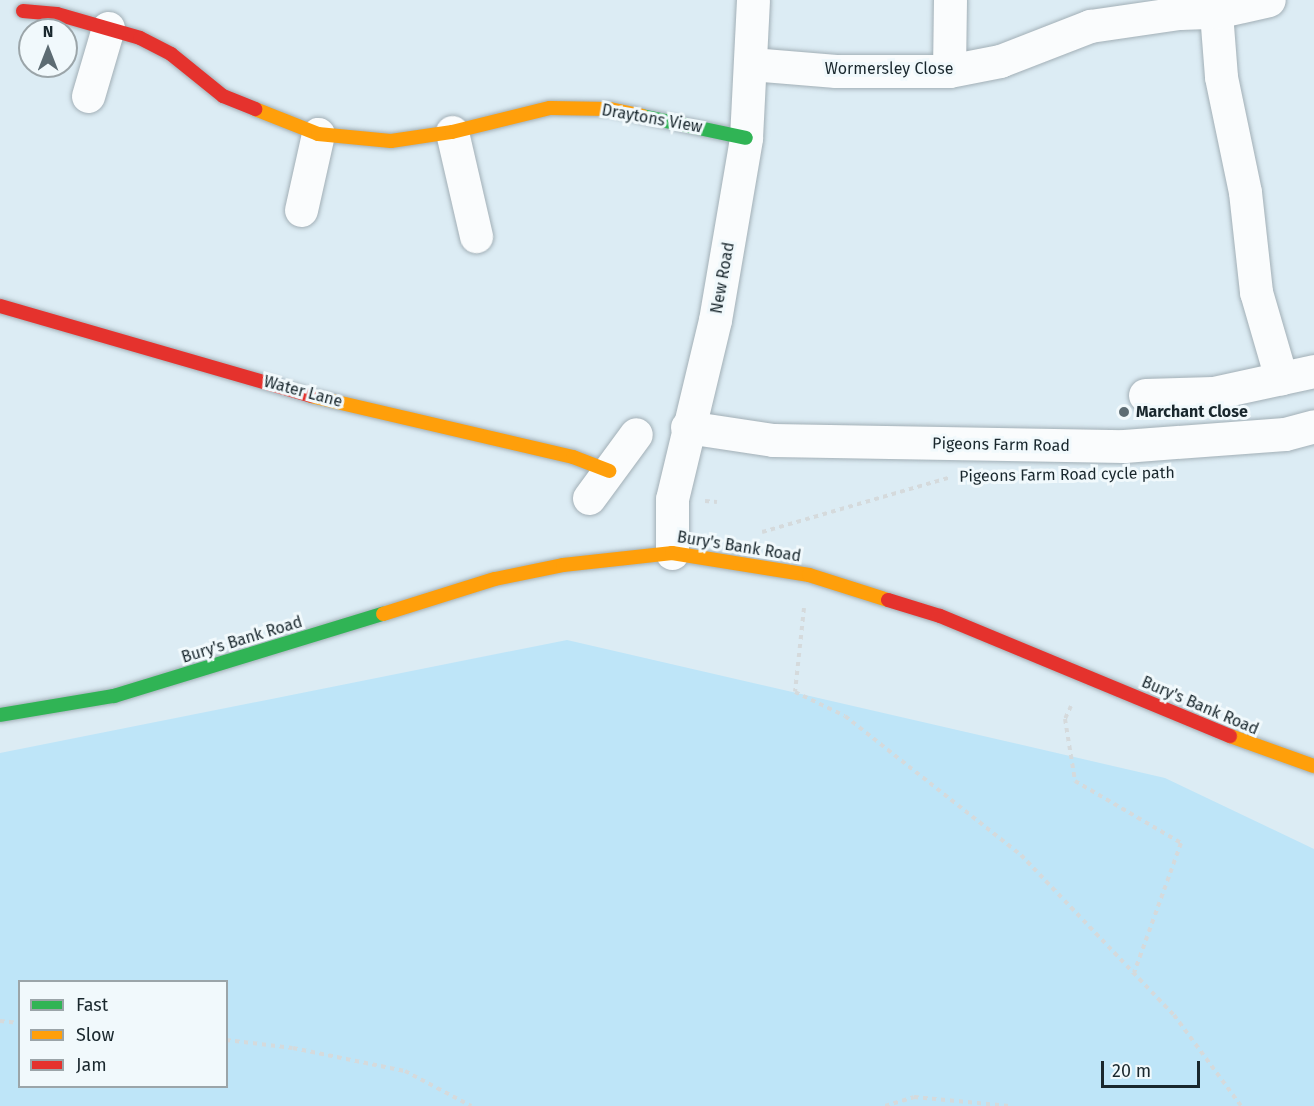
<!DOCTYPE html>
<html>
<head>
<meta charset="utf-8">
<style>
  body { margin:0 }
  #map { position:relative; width:1314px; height:1106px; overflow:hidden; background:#dcecf4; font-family:"Fira Sans",sans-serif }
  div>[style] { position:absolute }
  .green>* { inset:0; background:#bee5f8 }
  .path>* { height:4px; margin-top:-2px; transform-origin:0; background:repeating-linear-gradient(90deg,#d5dadc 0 4.5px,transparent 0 9px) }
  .roads { filter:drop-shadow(0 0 2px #a2afb6) drop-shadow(0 0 2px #a2afb6) }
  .street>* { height:33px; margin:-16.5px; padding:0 16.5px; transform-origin:16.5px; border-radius:16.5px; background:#fafcfd }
  .fast>* { height:14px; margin:-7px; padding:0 7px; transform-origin:7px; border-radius:7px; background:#30b455 }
  .slow>* { height:14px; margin:-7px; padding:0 7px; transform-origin:7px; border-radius:7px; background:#ff9f0a }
  .jam>* { height:14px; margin:-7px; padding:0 7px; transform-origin:7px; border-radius:7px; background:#e5322d }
  .dots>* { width:16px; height:16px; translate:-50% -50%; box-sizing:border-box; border:3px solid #f1f9fc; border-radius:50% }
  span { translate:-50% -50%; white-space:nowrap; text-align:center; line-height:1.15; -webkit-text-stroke:6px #f1f9fc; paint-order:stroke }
  .street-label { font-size:16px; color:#19272d }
  .poi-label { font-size:16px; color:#19272d; font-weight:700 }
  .left { translate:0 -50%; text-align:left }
  .legend { position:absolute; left:18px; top:980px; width:210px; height:108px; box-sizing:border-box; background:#f1f9fc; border:2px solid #9ba5a9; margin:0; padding:8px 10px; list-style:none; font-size:18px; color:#19272d }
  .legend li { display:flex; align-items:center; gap:12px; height:30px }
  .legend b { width:30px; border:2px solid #9ba5a9 }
  .north { position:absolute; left:18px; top:18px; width:60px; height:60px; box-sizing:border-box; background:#f1f9fc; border:2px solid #9ba5a9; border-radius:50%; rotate:0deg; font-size:16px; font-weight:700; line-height:24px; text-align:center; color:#19272d }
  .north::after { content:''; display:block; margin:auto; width:21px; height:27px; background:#5d6c73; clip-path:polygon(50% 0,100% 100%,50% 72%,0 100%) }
  .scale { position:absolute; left:1101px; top:1061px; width:99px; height:27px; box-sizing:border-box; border:3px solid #19272d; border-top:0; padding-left:8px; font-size:18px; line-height:21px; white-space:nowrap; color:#19272d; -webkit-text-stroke:4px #f1f9fc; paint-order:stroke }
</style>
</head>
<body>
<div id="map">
  <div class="green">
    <i style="clip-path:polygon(evenodd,567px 640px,1165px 778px,1314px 849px,1314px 1106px,0 1106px,0 753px,567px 640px,20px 982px,226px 982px,226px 1086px,20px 1086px,20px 982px)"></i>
  </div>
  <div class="path">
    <i style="left:705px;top:501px;width:12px;rotate:5deg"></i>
    <i style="left:762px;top:532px;width:194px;rotate:-16.2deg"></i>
    <i style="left:804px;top:608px;width:84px;rotate:96.1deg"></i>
    <i style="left:795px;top:692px;width:55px;rotate:25.6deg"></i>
    <i style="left:845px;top:716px;width:224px;rotate:38.3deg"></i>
    <i style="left:1021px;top:855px;width:221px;rotate:46.3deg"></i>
    <i style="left:1174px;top:1015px;width:113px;rotate:53.6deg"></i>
    <i style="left:1071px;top:706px;width:14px;rotate:115deg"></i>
    <i style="left:1065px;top:719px;width:63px;rotate:80.8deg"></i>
    <i style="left:1075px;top:781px;width:123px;rotate:30.3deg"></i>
    <i style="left:1181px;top:843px;width:138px;rotate:109.9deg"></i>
    <i style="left:0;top:1021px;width:20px;rotate:6deg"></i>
    <i style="left:226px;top:1040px;width:67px;rotate:6.8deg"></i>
    <i style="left:293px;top:1048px;width:114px;rotate:11.6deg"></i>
    <i style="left:405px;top:1071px;width:75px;rotate:27.9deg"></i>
    <i style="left:885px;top:1106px;width:30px;rotate:-17deg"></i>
    <i style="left:914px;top:1097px;width:96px;rotate:5.4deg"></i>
  </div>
  <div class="roads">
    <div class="street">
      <i style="left:1215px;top:0;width:77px;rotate:85.5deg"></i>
      <i style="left:1221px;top:77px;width:117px;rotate:78.2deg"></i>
      <i style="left:1245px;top:192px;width:101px;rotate:83.7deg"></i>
      <i style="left:1256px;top:292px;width:90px;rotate:73.8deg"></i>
      <i style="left:751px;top:64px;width:85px;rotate:4.7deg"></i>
      <i style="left:836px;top:71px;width:113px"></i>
      <i style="left:949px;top:71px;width:52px;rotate:-11.1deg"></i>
      <i style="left:1000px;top:61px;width:97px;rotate:-21.3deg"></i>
      <i style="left:1090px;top:26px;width:90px;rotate:-8.3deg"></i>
      <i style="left:1179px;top:13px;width:37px;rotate:-2deg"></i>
      <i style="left:1216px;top:12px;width:54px;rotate:-12.8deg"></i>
      <i style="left:949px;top:71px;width:71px;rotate:-89.2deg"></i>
      <i style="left:88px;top:96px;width:71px;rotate:-73.6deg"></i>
      <i style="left:452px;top:132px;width:107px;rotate:77deg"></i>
      <i style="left:301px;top:210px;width:78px;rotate:-77.4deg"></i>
      <i style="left:1145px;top:395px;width:68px;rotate:-1.7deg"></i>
      <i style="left:1213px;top:393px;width:103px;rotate:-12.3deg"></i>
      <i style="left:687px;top:427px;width:87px;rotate:8.6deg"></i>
      <i style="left:773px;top:440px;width:351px;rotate:1deg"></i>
      <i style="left:1124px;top:446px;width:161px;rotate:-4.3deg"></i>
      <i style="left:1285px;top:434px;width:30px;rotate:-15deg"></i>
      <i style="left:589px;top:498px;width:79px;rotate:-53.7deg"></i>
      <i style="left:672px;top:553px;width:54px;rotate:-90deg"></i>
      <i style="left:672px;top:499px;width:184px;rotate:-76.5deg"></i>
      <i style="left:715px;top:320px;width:185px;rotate:-80.3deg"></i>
      <i style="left:746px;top:138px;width:138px;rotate:-87.1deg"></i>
    </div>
    <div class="fast">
      <i style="left:642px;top:116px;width:106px;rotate:11.9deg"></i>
      <i style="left:0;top:715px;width:116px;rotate:-9.5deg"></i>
      <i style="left:114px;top:696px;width:281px;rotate:-17deg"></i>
    </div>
    <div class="slow">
      <i style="left:255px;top:109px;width:68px;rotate:21.6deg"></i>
      <i style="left:318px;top:134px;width:73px;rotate:5.5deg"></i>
      <i style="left:391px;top:141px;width:62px;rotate:-8.4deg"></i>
      <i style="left:452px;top:132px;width:101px;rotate:-13.8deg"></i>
      <i style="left:550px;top:108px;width:60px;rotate:1deg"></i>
      <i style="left:610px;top:109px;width:33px;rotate:12deg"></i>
      <i style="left:311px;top:396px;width:269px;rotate:13.1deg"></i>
      <i style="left:573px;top:457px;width:39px;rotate:21deg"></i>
      <i style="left:383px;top:614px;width:117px;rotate:-17.4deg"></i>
      <i style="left:495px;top:579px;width:69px;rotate:-11.6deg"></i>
      <i style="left:563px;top:565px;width:110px;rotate:-6.3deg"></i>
      <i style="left:672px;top:553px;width:139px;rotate:9.1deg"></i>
      <i style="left:809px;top:575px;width:83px;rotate:17.6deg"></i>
      <i style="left:1230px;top:736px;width:89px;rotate:19.7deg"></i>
    </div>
    <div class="jam">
      <i style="left:23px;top:11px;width:34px;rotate:5deg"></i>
      <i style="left:57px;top:14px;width:86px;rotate:16.1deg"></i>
      <i style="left:140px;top:38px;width:35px;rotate:27deg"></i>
      <i style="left:171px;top:54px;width:67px;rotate:38.9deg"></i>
      <i style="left:223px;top:96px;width:35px;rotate:22deg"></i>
      <i style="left:0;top:306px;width:324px;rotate:16.1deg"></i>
      <i style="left:888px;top:600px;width:54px;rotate:17.1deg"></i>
      <i style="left:940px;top:616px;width:314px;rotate:22.5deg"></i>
    </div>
  </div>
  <div class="dots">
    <i style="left:1124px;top:412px;background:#5d6c73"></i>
  </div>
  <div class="street-label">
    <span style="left:889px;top:69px">Wormersley Close</span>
    <span style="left:652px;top:119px;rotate:10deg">Draytons View</span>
    <span style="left:723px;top:278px;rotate:-80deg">New Road</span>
    <span style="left:303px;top:392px;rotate:15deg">Water Lane</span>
    <span style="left:1001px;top:445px;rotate:1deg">Pigeons Farm Road</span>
    <span style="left:1067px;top:475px;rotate:-1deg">Pigeons Farm Road cycle path</span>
    <span style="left:739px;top:547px;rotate:9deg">Bury's Bank Road</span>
    <span style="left:242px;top:640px;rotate:-17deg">Bury's Bank Road</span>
    <span style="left:1200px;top:706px;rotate:23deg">Bury's Bank Road</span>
  </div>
  <div class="poi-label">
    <span class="left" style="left:1136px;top:412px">Marchant Close</span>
  </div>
  <ul class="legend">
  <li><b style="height:8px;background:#30b455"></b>Fast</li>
  <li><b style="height:8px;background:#ff9f0a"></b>Slow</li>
  <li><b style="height:8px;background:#e5322d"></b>Jam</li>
  </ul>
  <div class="north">N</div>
  <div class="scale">20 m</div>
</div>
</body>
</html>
